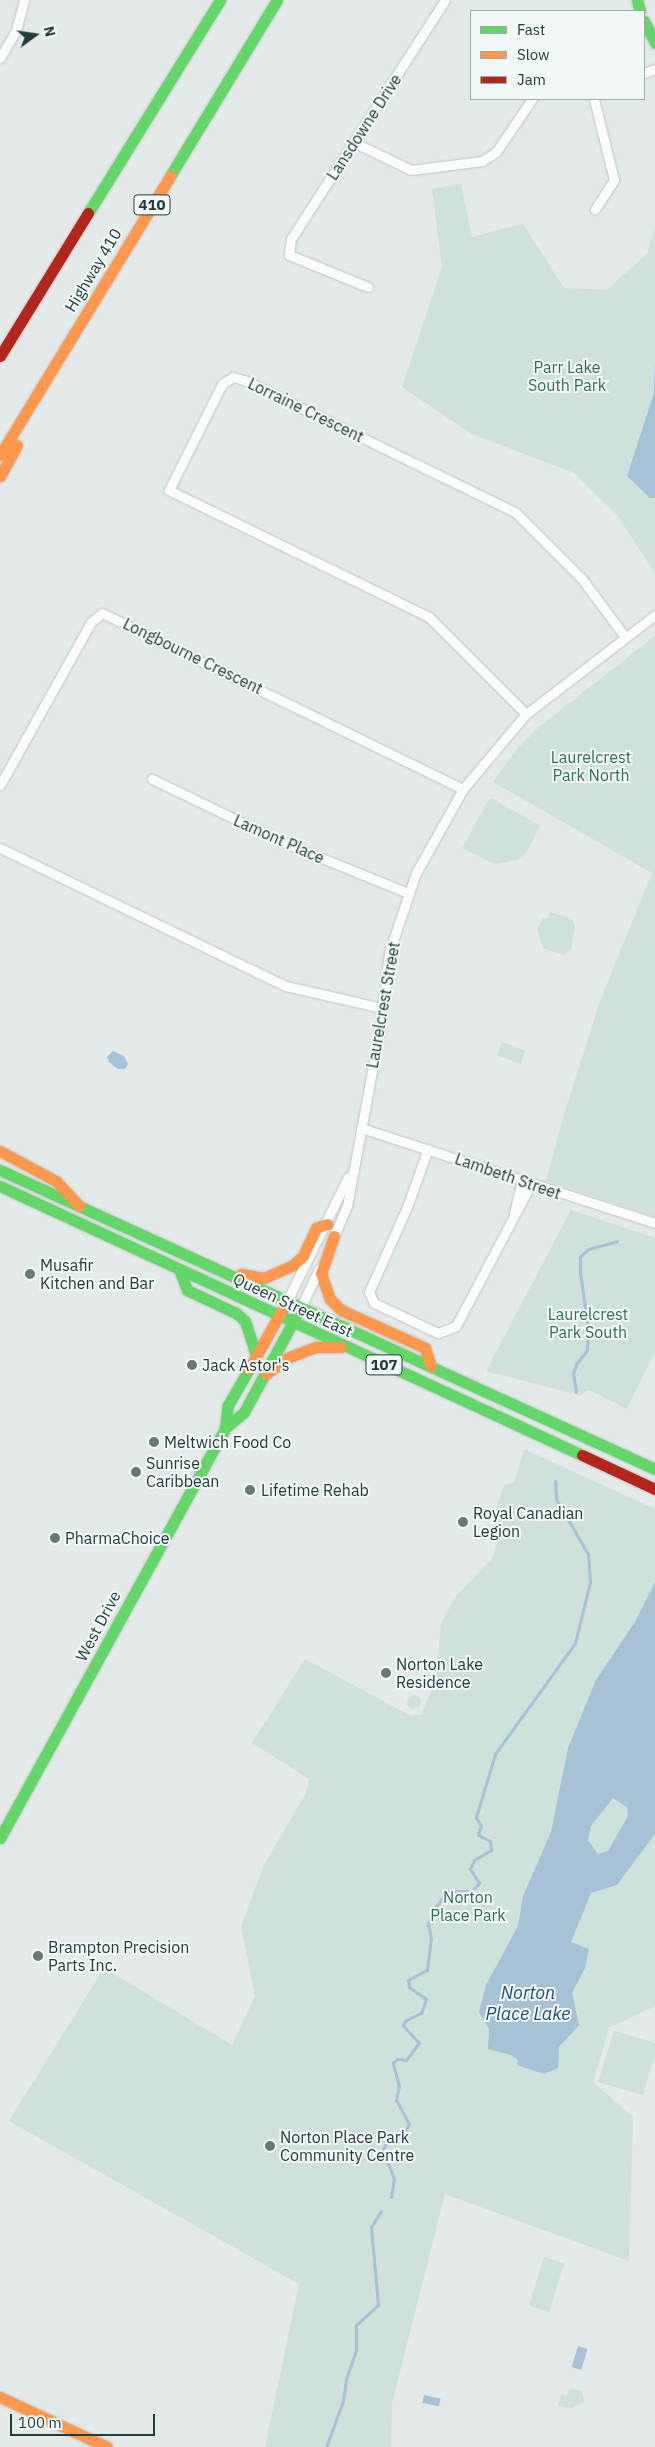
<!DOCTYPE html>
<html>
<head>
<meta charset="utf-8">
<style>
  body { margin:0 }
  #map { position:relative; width:655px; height:2447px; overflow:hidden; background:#e4e9e9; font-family:"IBM Plex Sans",sans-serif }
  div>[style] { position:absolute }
  .green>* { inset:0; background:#cee1da; transform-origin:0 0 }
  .round { border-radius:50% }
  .water>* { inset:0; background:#a7c1d6; transform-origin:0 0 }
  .stream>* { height:3px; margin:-1.5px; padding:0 1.5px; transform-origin:1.5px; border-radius:1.5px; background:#a7c1d6 }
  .roads { filter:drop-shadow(0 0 1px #c1c6c6) drop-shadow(0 0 1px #c1c6c6) }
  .street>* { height:9px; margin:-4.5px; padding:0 4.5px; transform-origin:4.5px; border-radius:4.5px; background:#fbfcfc }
  .fast>* { height:11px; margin:-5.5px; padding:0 5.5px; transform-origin:5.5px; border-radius:5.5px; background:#63d668 }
  .slow>* { height:11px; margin:-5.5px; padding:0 5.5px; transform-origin:5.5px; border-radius:5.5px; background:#ff974d }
  .jam>* { height:11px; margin:-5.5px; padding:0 5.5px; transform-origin:5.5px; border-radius:5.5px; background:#b3261e }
  .dots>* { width:14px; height:14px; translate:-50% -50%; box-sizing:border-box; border:2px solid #f2f8f7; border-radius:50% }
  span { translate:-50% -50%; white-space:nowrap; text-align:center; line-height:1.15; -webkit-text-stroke:4px #f2f8f7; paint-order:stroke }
  .shield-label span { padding:1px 4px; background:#f2f8f7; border:1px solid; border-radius:4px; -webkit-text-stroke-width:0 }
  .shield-label { font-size:15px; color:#233b3b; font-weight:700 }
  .street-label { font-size:16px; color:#233b3b }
  .park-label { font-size:16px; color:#2f705b }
  .poi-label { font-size:16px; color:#233b3b }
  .left { translate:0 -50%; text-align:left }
  .water-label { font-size:18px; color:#204d74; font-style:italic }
  .legend { position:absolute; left:470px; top:10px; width:175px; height:90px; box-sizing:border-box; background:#f2f8f7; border:1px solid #9facac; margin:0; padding:6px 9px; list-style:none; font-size:15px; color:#233b3b }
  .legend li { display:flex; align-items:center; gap:10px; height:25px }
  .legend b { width:25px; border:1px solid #9facac }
  .north { position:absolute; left:10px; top:10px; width:50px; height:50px; -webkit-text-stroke:4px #f2f8f7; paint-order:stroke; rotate:76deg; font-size:14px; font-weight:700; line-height:20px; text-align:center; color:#233b3b }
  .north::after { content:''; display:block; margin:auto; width:18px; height:22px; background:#233b3b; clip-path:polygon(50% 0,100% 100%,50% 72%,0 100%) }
  .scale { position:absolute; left:10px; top:2414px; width:145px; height:22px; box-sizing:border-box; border:2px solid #233b3b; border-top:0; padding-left:6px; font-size:15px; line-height:18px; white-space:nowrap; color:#233b3b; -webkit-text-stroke:4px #f2f8f7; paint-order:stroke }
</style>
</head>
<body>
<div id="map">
  <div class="green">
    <i style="clip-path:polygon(461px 184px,472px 237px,523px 224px,564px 288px,606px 290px,647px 254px,655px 227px,655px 573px,617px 515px,574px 473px,472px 434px,402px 387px,442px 267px,432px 189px)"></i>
    <i style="clip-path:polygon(655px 636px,655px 1217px,546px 1181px,562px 1121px,600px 1001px,652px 873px,493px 782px,516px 750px,539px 727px)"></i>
    <i style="clip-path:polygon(489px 799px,493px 799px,540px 826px,526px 853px,517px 860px,495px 864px,462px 848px)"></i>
    <i style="clip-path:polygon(550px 912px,572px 919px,575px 926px,571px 950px,563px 955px,543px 948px,537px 929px,543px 918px,548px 919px)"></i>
    <i style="left:502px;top:1042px;width:25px;height:14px;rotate:21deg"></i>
    <i style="clip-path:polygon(571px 1210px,655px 1238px,655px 1351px,627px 1409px,589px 1390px,579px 1395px,486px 1371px)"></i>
    <i style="clip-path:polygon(524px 1449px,655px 1509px,655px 2006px,609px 2028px,593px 2082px,633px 2117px,629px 2261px,445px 2194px,392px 2403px,391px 2447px,265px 2447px,299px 2284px,9px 2121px,104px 1968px,232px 2045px,255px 1996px,241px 1926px,264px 1865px,306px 1793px,309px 1779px,252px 1743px,305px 1659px,411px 1716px,421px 1715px,436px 1680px,441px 1623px,456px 1596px,492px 1559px,499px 1537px,497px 1505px,505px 1484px,514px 1483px)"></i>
    <i class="round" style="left:407px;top:1695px;width:14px;height:14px"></i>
    <i style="clip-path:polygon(614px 2031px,655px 2043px,655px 2055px,643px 2095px,598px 2082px)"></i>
    <i style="left:544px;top:2257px;width:21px;height:51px;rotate:17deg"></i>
    <i style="clip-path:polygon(571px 2388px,582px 2391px,584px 2402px,572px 2408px,558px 2406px,561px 2395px,566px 2396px)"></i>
  </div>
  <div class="water">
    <i style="clip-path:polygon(655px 356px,655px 498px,650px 498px,627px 476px,654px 393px)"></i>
    <i style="clip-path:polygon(113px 1051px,124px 1056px,128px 1064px,125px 1069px,118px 1069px,109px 1062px,107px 1057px)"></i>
    <i style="clip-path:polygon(evenodd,655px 1582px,655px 1834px,617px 1885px,591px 1893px,571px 1942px,589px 1949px,585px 1968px,572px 1993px,579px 2025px,559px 2047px,558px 2068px,544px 2074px,517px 2065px,518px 2060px,511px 2055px,488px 2049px,489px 2029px,479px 2012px,486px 1985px,518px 1926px,523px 1896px,551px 1832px,568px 1748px,596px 1680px,635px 1622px,655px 1582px,613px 1798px,627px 1807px,628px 1816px,608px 1851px,598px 1854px,588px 1840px,591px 1826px,613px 1798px)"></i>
    <i style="left:578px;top:2346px;width:10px;height:22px;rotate:17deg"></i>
    <i style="left:424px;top:2395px;width:17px;height:8px;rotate:13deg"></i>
  </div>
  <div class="stream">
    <i style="left:576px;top:1392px;width:18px;rotate:-99deg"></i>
    <i style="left:573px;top:1374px;width:10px;rotate:-73deg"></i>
    <i style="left:576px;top:1364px;width:18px;rotate:-52deg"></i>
    <i style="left:587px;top:1350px;width:21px;rotate:-87deg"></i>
    <i style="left:588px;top:1329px;width:58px;rotate:-98deg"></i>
    <i style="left:580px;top:1272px;width:15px;rotate:-90deg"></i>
    <i style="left:580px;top:1257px;width:11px;rotate:-45deg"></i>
    <i style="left:588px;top:1249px;width:30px;rotate:-15deg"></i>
    <i style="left:391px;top:2197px;width:18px;rotate:-81deg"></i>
    <i style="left:394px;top:2179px;width:31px;rotate:-111deg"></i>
    <i style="left:383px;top:2150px;width:5px;rotate:-68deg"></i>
    <i style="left:385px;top:2145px;width:21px;rotate:-31deg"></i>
    <i style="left:403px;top:2134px;width:12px;rotate:-59deg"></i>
    <i style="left:409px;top:2124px;width:27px;rotate:-118deg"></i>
    <i style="left:396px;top:2100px;width:14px;rotate:-78deg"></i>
    <i style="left:399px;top:2086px;width:24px;rotate:-105deg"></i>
    <i style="left:393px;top:2063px;width:6px;rotate:-45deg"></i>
    <i style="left:397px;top:2059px;width:9px;rotate:6deg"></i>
    <i style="left:406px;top:2060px;width:21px;rotate:-53deg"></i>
    <i style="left:419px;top:2043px;width:24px;rotate:-132deg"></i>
    <i style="left:403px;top:2025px;width:6px;rotate:-59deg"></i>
    <i style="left:406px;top:2020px;width:17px;rotate:-25deg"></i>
    <i style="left:421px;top:2013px;width:15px;rotate:-70deg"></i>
    <i style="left:426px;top:1999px;width:21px;rotate:-145deg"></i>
    <i style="left:409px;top:1987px;width:7px;rotate:-98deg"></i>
    <i style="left:408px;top:1980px;width:21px;rotate:-28deg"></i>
    <i style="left:427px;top:1970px;width:32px;rotate:-83deg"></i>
    <i style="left:431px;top:1938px;width:14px;rotate:-102deg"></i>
    <i style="left:428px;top:1924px;width:21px;rotate:-65deg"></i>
    <i style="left:437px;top:1905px;width:18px;rotate:-52deg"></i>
    <i style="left:448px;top:1891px;width:24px"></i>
    <i style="left:472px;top:1891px;width:11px;rotate:-49deg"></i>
    <i style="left:479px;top:1883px;width:17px;rotate:-123deg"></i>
    <i style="left:470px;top:1869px;width:10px;rotate:-66deg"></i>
    <i style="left:474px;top:1860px;width:20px;rotate:-30deg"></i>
    <i style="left:491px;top:1850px;width:9px;rotate:-96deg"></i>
    <i style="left:490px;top:1841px;width:13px;rotate:-153deg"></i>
    <i style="left:478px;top:1835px;width:9px;rotate:-72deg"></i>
    <i style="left:481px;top:1826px;width:10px;rotate:-119deg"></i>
    <i style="left:476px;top:1817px;width:66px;rotate:-73.2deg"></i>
    <i style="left:495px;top:1754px;width:137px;rotate:-54.2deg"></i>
    <i style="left:575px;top:1643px;width:63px;rotate:-76.2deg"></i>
    <i style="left:590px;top:1582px;width:28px;rotate:-94deg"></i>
    <i style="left:588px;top:1554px;width:64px;rotate:-120.2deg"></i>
    <i style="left:556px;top:1499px;width:18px;rotate:-93deg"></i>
    <i style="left:326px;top:2447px;width:49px;rotate:-69.7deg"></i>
    <i style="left:343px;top:2401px;width:22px;rotate:-82deg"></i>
    <i style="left:346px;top:2379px;width:31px;rotate:-71deg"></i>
    <i style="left:356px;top:2350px;width:25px;rotate:-90deg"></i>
    <i style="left:356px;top:2325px;width:30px;rotate:-42deg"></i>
    <i style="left:378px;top:2305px;width:78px;rotate:-95.1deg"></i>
    <i style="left:371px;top:2227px;width:19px;rotate:-58deg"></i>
  </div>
  <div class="roads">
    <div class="street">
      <i style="left:0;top:58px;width:32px;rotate:-60deg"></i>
      <i style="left:16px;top:30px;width:31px;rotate:-75deg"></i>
      <i style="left:644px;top:73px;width:12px;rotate:-20deg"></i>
      <i style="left:594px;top:99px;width:83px;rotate:76.1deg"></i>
      <i style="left:614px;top:180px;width:35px;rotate:123deg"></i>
      <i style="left:355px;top:143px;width:62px;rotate:25.7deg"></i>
      <i style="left:411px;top:170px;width:72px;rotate:-7.2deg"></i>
      <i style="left:482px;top:161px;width:17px;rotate:-33deg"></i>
      <i style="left:496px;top:152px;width:64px;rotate:-55.8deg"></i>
      <i style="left:368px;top:287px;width:85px;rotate:-157.9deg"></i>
      <i style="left:289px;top:255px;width:16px;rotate:-83deg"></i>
      <i style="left:291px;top:239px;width:284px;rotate:-57.2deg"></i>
      <i style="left:526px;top:714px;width:137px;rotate:-135deg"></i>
      <i style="left:429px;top:617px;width:289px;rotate:-154deg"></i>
      <i style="left:169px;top:490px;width:119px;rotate:-63.4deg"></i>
      <i style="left:222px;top:384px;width:13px;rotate:-32deg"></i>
      <i style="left:233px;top:377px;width:11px;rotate:15deg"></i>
      <i style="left:244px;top:380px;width:301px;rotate:26deg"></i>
      <i style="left:515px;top:512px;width:95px;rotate:45deg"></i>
      <i style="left:582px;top:579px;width:72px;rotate:53.4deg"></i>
      <i style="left:152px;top:779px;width:142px;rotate:25.8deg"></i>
      <i style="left:280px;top:841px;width:138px;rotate:22.1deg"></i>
      <i style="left:0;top:785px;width:187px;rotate:-60.8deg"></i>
      <i style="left:91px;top:622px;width:14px;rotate:-39deg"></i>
      <i style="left:102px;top:613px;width:402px;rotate:26deg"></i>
      <i style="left:0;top:848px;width:318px;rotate:25.8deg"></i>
      <i style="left:286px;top:986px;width:98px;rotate:12.9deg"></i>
      <i style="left:361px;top:1128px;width:309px;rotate:17.9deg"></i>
      <i style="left:428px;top:1149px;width:62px;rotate:109.9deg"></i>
      <i style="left:407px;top:1207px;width:93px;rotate:114.1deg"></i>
      <i style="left:369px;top:1292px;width:12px;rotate:66deg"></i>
      <i style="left:374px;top:1303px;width:71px;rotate:25.1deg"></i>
      <i style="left:438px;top:1333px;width:19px;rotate:-21deg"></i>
      <i style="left:456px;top:1326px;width:161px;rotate:-62.2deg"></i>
      <i style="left:514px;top:1213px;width:33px;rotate:-76deg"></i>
      <i style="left:332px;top:1241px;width:38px;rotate:-67deg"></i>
      <i style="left:347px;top:1206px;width:181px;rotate:-79.5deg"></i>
      <i style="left:380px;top:1028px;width:76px;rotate:-83.2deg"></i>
      <i style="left:389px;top:953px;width:84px;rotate:-71.4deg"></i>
      <i style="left:416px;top:873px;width:96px;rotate:-60.8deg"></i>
      <i style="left:463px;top:789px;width:98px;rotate:-50deg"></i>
      <i style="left:526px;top:714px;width:163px;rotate:-37.5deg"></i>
      <i style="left:287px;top:1301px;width:138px;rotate:-63.8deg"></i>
      <i style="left:301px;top:1307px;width:42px;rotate:-64.7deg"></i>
    </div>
    <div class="fast">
      <i style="left:637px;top:0;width:11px;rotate:75deg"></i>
      <i style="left:644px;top:21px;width:25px;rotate:63deg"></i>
      <i style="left:170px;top:176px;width:206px;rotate:-58.7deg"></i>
      <i style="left:88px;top:213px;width:251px;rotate:-58.2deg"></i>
      <i style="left:0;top:1170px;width:720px;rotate:24.54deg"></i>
      <i style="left:0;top:1186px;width:641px;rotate:24.81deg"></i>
      <i style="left:180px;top:1271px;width:20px;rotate:70deg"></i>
      <i style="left:187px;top:1290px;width:54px;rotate:25.1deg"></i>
      <i style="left:236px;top:1313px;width:12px;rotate:42deg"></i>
      <i style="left:245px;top:1321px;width:36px;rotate:72deg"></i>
      <i style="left:225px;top:1428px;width:25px;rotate:-40deg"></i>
      <i style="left:244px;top:1412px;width:119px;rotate:-61.5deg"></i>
      <i style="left:0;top:1838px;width:468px;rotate:-61.2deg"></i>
      <i style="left:225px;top:1428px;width:23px;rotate:-83deg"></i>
      <i style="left:228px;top:1405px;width:42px;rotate:-59.7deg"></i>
    </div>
    <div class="slow">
      <i style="left:0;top:455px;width:327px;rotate:-58.6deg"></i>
      <i style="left:0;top:476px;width:35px;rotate:-61deg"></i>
      <i style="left:0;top:1151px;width:64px;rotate:28.2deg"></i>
      <i style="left:56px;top:1181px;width:34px;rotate:47deg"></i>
      <i style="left:334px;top:1236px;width:39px;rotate:109deg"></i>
      <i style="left:321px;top:1273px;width:28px;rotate:71deg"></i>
      <i style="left:330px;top:1299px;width:16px;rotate:45deg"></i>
      <i style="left:341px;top:1310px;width:92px;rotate:24.3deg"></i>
      <i style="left:425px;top:1348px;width:19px;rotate:72deg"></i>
      <i style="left:241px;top:1274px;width:23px;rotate:10deg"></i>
      <i style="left:264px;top:1278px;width:32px;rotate:-24deg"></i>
      <i style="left:293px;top:1265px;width:13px;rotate:-42deg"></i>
      <i style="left:303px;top:1256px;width:31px;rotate:-65deg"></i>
      <i style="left:316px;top:1228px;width:12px;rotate:-20deg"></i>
      <i style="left:249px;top:1369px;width:78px;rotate:-60.8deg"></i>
      <i style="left:266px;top:1374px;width:26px;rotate:-37deg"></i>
      <i style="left:287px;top:1358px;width:31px;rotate:-21deg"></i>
      <i style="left:316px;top:1347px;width:25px"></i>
      <i style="left:0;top:2397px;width:118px;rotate:25deg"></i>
    </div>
    <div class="jam">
      <i style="left:0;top:356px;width:168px;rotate:-58.4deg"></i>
      <i style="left:582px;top:1455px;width:81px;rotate:25deg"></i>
    </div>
  </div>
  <div class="dots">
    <i style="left:30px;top:1274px;background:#677878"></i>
    <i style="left:192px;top:1365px;background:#677878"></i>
    <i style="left:154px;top:1442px;background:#677878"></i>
    <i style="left:136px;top:1472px;background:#677878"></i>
    <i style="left:250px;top:1490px;background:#677878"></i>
    <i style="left:463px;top:1522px;background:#677878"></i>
    <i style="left:55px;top:1538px;background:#677878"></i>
    <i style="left:386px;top:1673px;background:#677878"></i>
    <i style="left:38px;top:1956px;background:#677878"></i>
    <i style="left:270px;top:2146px;background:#677878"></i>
  </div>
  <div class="shield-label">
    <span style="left:152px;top:205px">410</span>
    <span style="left:384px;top:1365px">107</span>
  </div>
  <div class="street-label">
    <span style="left:364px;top:127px;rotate:-57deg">Lansdowne Drive</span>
    <span style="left:93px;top:270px;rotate:-59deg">Highway 410</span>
    <span style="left:306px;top:410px;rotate:26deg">Lorraine Crescent</span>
    <span style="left:193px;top:656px;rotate:26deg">Longbourne Crescent</span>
    <span style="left:279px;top:839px;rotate:24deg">Lamont Place</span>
    <span style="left:383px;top:1005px;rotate:-80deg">Laurelcrest Street</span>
    <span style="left:508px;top:1176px;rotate:19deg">Lambeth Street</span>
    <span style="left:293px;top:1305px;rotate:25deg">Queen Street East</span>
    <span style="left:98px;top:1626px;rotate:-62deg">West Drive</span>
  </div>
  <div class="park-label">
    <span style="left:567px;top:376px">Parr Lake<br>South Park</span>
    <span style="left:591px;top:766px">Laurelcrest<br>Park North</span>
    <span style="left:588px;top:1323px">Laurelcrest<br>Park South</span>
    <span style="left:468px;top:1906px">Norton<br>Place Park</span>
  </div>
  <div class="poi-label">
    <span class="left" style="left:40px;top:1274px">Musafir<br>Kitchen and Bar</span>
    <span class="left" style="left:202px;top:1365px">Jack Astor's</span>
    <span class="left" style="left:164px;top:1442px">Meltwich Food Co</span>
    <span class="left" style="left:146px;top:1472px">Sunrise<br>Caribbean</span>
    <span class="left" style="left:261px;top:1490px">Lifetime Rehab</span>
    <span class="left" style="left:473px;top:1522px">Royal Canadian<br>Legion</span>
    <span class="left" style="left:65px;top:1538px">PharmaChoice</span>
    <span class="left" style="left:396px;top:1673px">Norton Lake<br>Residence</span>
    <span class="left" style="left:48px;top:1956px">Brampton Precision<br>Parts Inc.</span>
    <span class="left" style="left:280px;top:2146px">Norton Place Park<br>Community Centre</span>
  </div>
  <div class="water-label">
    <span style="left:528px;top:2004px">Norton<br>Place Lake</span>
  </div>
  <ul class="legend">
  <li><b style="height:6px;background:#63d668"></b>Fast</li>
  <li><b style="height:6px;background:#ff974d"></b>Slow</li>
  <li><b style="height:6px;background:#b3261e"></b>Jam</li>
  </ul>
  <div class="north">N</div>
  <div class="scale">100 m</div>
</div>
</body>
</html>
